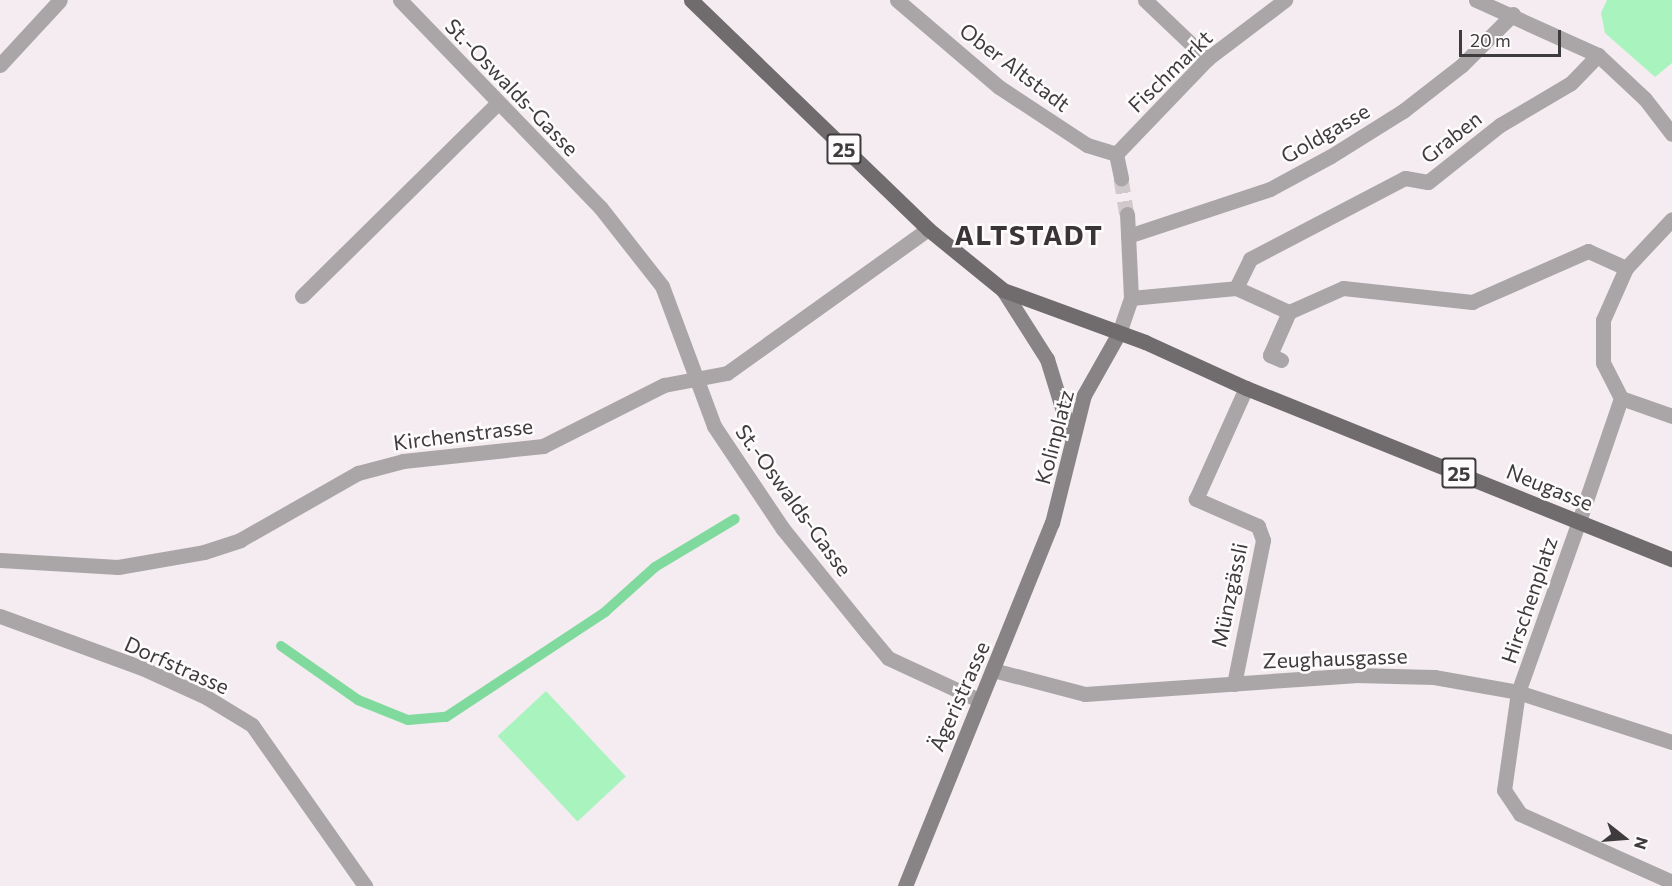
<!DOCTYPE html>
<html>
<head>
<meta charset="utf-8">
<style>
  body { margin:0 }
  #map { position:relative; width:1672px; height:886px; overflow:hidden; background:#f4ecf0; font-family:Commissioner,sans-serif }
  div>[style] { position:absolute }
  .green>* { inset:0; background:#a8f3be; transform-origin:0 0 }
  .stream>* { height:10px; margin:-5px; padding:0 5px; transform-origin:5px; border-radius:5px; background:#81da9d }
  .minor-tunnel>* { height:15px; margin-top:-7.5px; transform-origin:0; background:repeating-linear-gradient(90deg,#d0c9cc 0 15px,transparent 0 23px) }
  .pedestrian>* { height:15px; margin:-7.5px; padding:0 7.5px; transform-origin:7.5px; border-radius:7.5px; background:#aaa6a8 }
  .minor>* { height:15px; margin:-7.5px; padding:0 7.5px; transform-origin:7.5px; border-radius:7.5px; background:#aaa6a8 }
  .secondary>* { height:15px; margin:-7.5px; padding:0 7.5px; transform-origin:7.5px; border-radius:7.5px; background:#888385 }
  .primary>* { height:15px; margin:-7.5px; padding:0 7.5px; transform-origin:7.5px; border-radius:7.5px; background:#706b6d }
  span { translate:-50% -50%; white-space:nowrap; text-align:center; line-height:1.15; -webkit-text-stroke:5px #fefbfc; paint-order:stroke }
  .shield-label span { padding:2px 4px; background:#fefbfc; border:2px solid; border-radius:4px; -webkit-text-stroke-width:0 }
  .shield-label { font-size:20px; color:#3e3b3c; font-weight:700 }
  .street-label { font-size:21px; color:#3e3b3c }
  .district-label { font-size:27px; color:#3a3436; font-weight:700; letter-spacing:1.5px }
  .north { position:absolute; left:1594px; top:808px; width:60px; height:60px; -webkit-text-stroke:4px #fefbfc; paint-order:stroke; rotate:107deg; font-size:16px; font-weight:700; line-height:24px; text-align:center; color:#3e3b3c }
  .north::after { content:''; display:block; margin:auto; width:21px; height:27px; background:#3e3b3c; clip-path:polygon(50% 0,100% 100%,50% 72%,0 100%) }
  .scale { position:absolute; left:1459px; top:30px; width:102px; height:27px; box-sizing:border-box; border:3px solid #3e3b3c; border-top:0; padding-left:8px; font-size:18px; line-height:21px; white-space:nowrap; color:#3e3b3c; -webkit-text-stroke:4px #fefbfc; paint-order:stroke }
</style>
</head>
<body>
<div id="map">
  <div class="green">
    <i style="clip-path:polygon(1607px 0,1672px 0,1672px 63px,1655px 77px,1605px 33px,1601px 13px)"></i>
    <i style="left:546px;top:691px;width:117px;height:66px;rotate:47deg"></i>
  </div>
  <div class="stream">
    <i style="left:281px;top:646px;width:94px;rotate:35deg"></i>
    <i style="left:358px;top:700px;width:54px;rotate:21.8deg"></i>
    <i style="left:408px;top:720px;width:38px;rotate:-5deg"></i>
    <i style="left:446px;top:717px;width:191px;rotate:-33.4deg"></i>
    <i style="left:605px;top:612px;width:67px;rotate:-42deg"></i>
    <i style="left:655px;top:567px;width:93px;rotate:-31deg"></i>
  </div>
  <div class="minor-tunnel">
    <i style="left:1121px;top:178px;width:36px;rotate:81deg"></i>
  </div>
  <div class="pedestrian">
    <i style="left:1116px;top:154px;width:132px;rotate:-46.2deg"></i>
    <i style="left:1128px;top:236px;width:150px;rotate:-18.3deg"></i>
    <i style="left:1270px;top:189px;width:69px;rotate:-28.4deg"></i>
    <i style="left:1331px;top:156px;width:85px;rotate:-32deg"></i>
    <i style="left:1403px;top:111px;width:75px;rotate:-37.9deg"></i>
    <i style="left:1462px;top:65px;width:72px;rotate:-45deg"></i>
    <i style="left:1236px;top:288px;width:32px;rotate:-64deg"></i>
    <i style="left:1250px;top:259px;width:175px;rotate:-27.6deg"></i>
    <i style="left:1405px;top:178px;width:23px;rotate:10deg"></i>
    <i style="left:1428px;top:182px;width:92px;rotate:-38.4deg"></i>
    <i style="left:1500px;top:125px;width:82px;rotate:-30.6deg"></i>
    <i style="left:1571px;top:83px;width:39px;rotate:-46deg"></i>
    <i style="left:1131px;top:298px;width:105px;rotate:-5.4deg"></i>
    <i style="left:1236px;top:288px;width:58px;rotate:24.4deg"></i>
    <i style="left:1289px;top:312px;width:59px;rotate:-24deg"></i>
    <i style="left:1343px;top:288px;width:130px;rotate:6.2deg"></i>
    <i style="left:1472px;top:302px;width:127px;rotate:-23.7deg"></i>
    <i style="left:1588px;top:251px;width:42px;rotate:24.1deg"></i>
    <i style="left:1281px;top:360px;width:12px;rotate:-156deg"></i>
    <i style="left:1270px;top:355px;width:47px;rotate:-66.2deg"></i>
    <i style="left:1621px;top:398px;width:54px;rotate:19.4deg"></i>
    <i style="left:1579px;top:521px;width:130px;rotate:-71.1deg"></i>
    <i style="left:1621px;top:398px;width:39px;rotate:-117deg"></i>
    <i style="left:1603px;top:363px;width:43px;rotate:-90deg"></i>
    <i style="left:1603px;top:320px;width:57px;rotate:-66.1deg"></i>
    <i style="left:1626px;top:268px;width:67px;rotate:-46.8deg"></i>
  </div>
  <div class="minor">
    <i style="left:400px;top:0;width:288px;rotate:46deg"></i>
    <i style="left:600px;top:207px;width:100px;rotate:51.9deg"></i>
    <i style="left:662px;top:286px;width:149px;rotate:69.6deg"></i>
    <i style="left:714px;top:426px;width:124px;rotate:56.2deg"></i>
    <i style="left:783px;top:529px;width:135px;rotate:51deg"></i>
    <i style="left:868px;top:634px;width:31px;rotate:50deg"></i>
    <i style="left:888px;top:658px;width:100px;rotate:24.8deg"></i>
    <i style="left:897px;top:0;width:134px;rotate:40.5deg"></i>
    <i style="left:999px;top:87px;width:105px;rotate:33.4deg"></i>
    <i style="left:1087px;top:145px;width:30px;rotate:17deg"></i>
    <i style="left:1116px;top:154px;width:25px;rotate:78deg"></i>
    <i style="left:1145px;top:0;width:86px;rotate:43.6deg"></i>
    <i style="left:1207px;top:59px;width:98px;rotate:-37.1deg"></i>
    <i style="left:1476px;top:0;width:134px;rotate:24.3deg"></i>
    <i style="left:1598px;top:55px;width:64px;rotate:43.1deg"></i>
    <i style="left:1645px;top:99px;width:44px;rotate:52.4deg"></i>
    <i style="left:0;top:65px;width:88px;rotate:-47.3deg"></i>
    <i style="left:302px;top:296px;width:275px;rotate:-44.6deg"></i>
    <i style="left:1119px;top:333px;width:37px;rotate:-71deg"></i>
    <i style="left:1131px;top:298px;width:84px;rotate:-92.7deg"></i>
    <i style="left:1579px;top:521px;width:182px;rotate:109.6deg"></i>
    <i style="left:1518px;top:692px;width:99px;rotate:98.1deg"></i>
    <i style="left:1504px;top:790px;width:29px;rotate:56deg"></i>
    <i style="left:1520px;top:814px;width:167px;rotate:24.1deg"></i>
    <i style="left:0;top:560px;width:118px;rotate:3.4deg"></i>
    <i style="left:118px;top:567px;width:87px;rotate:-9.9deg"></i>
    <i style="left:204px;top:552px;width:38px;rotate:-18deg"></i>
    <i style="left:240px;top:540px;width:136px;rotate:-29.6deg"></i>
    <i style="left:358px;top:473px;width:47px;rotate:-14.9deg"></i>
    <i style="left:403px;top:461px;width:141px;rotate:-6.1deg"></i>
    <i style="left:543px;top:446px;width:136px;rotate:-26.8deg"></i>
    <i style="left:664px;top:385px;width:64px;rotate:-10.8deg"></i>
    <i style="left:727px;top:373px;width:247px;rotate:-35.6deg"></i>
    <i style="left:0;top:616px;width:151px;rotate:20.1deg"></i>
    <i style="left:142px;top:668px;width:70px;rotate:24.4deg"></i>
    <i style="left:206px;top:697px;width:54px;rotate:31.3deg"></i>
    <i style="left:252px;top:725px;width:197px;rotate:54.9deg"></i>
    <i style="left:993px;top:670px;width:95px;rotate:14.6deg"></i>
    <i style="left:1085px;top:694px;width:270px;rotate:-4deg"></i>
    <i style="left:1354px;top:675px;width:80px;rotate:1.4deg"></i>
    <i style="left:1434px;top:677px;width:85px;rotate:10.1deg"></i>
    <i style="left:1518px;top:692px;width:162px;rotate:18deg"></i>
    <i style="left:1234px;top:684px;width:147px;rotate:-78.6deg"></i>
    <i style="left:1263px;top:540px;width:15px;rotate:-110deg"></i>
    <i style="left:1258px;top:526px;width:68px;rotate:-156.5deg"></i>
    <i style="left:1196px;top:499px;width:122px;rotate:-65.8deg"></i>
  </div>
  <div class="secondary">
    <i style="left:1003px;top:290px;width:82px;rotate:57.5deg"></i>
    <i style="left:1047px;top:359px;width:82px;rotate:72.9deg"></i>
    <i style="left:905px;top:886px;width:392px;rotate:-68deg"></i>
    <i style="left:1052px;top:523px;width:132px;rotate:-76deg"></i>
    <i style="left:1084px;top:395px;width:71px;rotate:-60.6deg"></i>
  </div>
  <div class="primary">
    <i style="left:691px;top:0;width:330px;rotate:44deg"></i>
    <i style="left:928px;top:229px;width:97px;rotate:39.1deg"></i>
    <i style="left:1003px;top:290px;width:151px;rotate:20.1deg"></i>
    <i style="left:1145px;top:342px;width:111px;rotate:24.5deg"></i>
    <i style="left:1246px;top:388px;width:459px;rotate:21.9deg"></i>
  </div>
  <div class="shield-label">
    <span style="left:844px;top:149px">25</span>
    <span style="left:1459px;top:473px">25</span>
  </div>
  <div class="street-label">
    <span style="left:1015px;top:67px;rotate:37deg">Ober Altstadt</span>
    <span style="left:1170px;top:71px;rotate:-44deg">Fischmarkt</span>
    <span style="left:512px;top:87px;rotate:46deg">St.-Oswalds-Gasse</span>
    <span style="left:1325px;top:133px;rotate:-30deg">Goldgasse</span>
    <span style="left:1451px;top:137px;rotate:-38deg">Graben</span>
    <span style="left:463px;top:434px;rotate:-7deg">Kirchenstrasse</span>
    <span style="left:1054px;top:437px;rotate:-75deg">Kolinplatz</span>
    <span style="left:1550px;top:487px;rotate:22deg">Neugasse</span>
    <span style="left:794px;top:500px;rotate:54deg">St.-Oswalds-Gasse</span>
    <span style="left:1229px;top:595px;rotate:-78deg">Münzgässli</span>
    <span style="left:1529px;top:600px;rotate:-71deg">Hirschenplatz</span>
    <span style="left:1335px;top:658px;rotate:-2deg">Zeughausgasse</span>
    <span style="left:177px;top:665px;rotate:24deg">Dorfstrasse</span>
    <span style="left:959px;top:696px;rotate:-66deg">Ägeristrasse</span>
  </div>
  <div class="district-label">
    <span style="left:1029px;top:235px">ALTSTADT</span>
  </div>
  <div class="north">N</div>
  <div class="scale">20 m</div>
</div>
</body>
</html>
